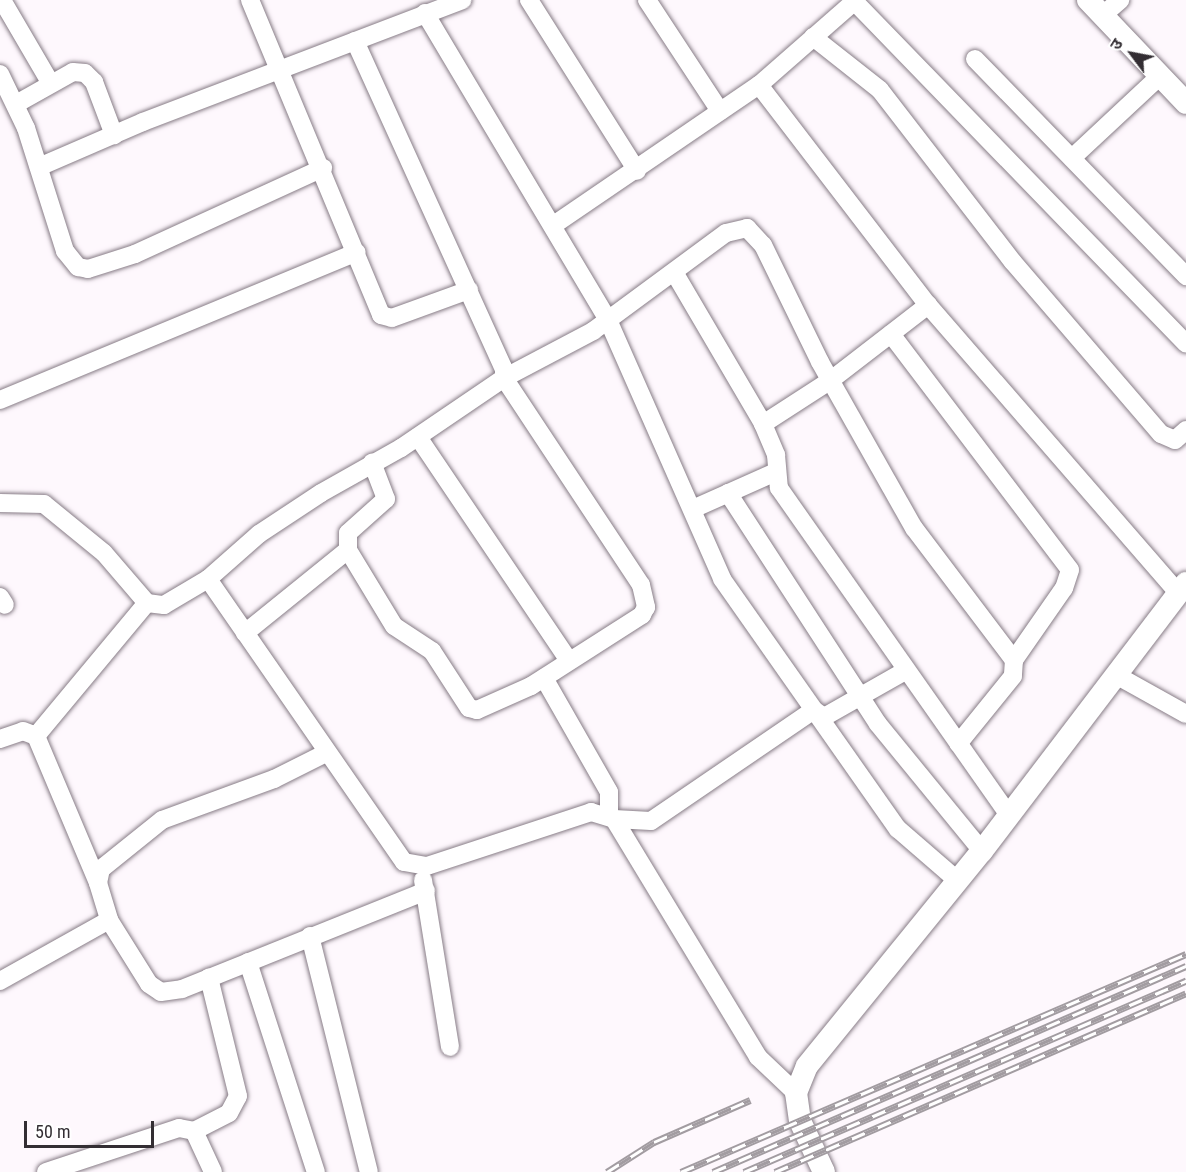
<!DOCTYPE html>
<html>
<head>
<meta charset="utf-8">
<style>
  body { margin:0 }
  #map { position:relative; width:1186px; height:1172px; overflow:hidden; background:#fef8fd; font-family:"Roboto Condensed","Noto Sans Devanagari",sans-serif }
  div>[style] { position:absolute }
  .roads { filter:drop-shadow(0 0 2px #877c86) drop-shadow(0 0 2px #877c86) }
  .minor>* { height:18px; margin:-9px; padding:0 9px; transform-origin:9px; border-radius:9px; background:#fff }
  .tertiary>* { height:22px; margin:-11px; padding:0 11px; transform-origin:11px; border-radius:11px; background:#fff }
  .rail>* { height:7px; margin-top:-3.5px; transform-origin:0; background:repeating-linear-gradient(90deg,#fff 0 14px,#a29ca1 0 28px); box-sizing:border-box; border-block:2px solid #a29ca1 }
  span { translate:-50% -50%; white-space:nowrap; text-align:center; line-height:1.15; -webkit-text-stroke:4.5px #fff; paint-order:stroke }
  .north { position:absolute; left:1102px; top:24px; width:60px; height:60px; -webkit-text-stroke:4px #fff; paint-order:stroke; rotate:302deg; font-size:16px; font-weight:700; line-height:24px; text-align:center; color:#332e33 }
  .north::after { content:''; display:block; margin:auto; width:21px; height:27px; background:#332e33; clip-path:polygon(50% 0,100% 100%,50% 72%,0 100%) }
  .scale { position:absolute; left:24px; top:1121px; width:130px; height:27px; box-sizing:border-box; border:3px solid #332e33; border-top:0; padding-left:8px; font-size:18px; line-height:21px; white-space:nowrap; color:#332e33; -webkit-text-stroke:4px #fff; paint-order:stroke }
</style>
</head>
<body>
<div id="map">
  <div class="roads">
    <div class="minor">
      <i style="left:2px;top:0;width:97px;rotate:59.7deg"></i>
      <i style="left:250px;top:0;width:341px;rotate:67.4deg"></i>
      <i style="left:381px;top:315px;width:11px;rotate:15deg"></i>
      <i style="left:392px;top:318px;width:82px;rotate:-20deg"></i>
      <i style="left:529px;top:0;width:202px;rotate:57.7deg"></i>
      <i style="left:647px;top:0;width:133px;rotate:56.7deg"></i>
      <i style="left:854px;top:1px;width:477px;rotate:45.9deg"></i>
      <i style="left:425px;top:13px;width:357px;rotate:59.2deg"></i>
      <i style="left:608px;top:320px;width:283px;rotate:66.2deg"></i>
      <i style="left:722px;top:579px;width:306px;rotate:54.9deg"></i>
      <i style="left:898px;top:829px;width:79px;rotate:40.9deg"></i>
      <i style="left:1103px;top:15px;width:23px;rotate:-41deg"></i>
      <i style="left:813px;top:37px;width:85px;rotate:38.3deg"></i>
      <i style="left:880px;top:90px;width:217px;rotate:52.3deg"></i>
      <i style="left:1013px;top:262px;width:227px;rotate:49.3deg"></i>
      <i style="left:1161px;top:434px;width:15px;rotate:23deg"></i>
      <i style="left:1175px;top:440px;width:15px;rotate:-42deg"></i>
      <i style="left:355px;top:41px;width:360px;rotate:65.6deg"></i>
      <i style="left:504px;top:369px;width:9px;rotate:90deg"></i>
      <i style="left:504px;top:378px;width:248px;rotate:56.5deg"></i>
      <i style="left:641px;top:585px;width:23px;rotate:77deg"></i>
      <i style="left:646px;top:607px;width:9px;rotate:117deg"></i>
      <i style="left:642px;top:615px;width:132px;rotate:147.4deg"></i>
      <i style="left:531px;top:686px;width:59px;rotate:156deg"></i>
      <i style="left:477px;top:710px;width:8px;rotate:-166deg"></i>
      <i style="left:469px;top:708px;width:68px;rotate:-123deg"></i>
      <i style="left:432px;top:651px;width:45px;rotate:-146.7deg"></i>
      <i style="left:394px;top:626px;width:89px;rotate:-121.2deg"></i>
      <i style="left:348px;top:550px;width:17px;rotate:-90deg"></i>
      <i style="left:348px;top:533px;width:51px;rotate:-41.8deg"></i>
      <i style="left:386px;top:499px;width:39px;rotate:-111deg"></i>
      <i style="left:975px;top:59px;width:303px;rotate:45.8deg"></i>
      <i style="left:0;top:74px;width:60px;rotate:64.3deg"></i>
      <i style="left:26px;top:128px;width:129px;rotate:72.4deg"></i>
      <i style="left:65px;top:251px;width:21px;rotate:51deg"></i>
      <i style="left:78px;top:267px;width:10px;rotate:11deg"></i>
      <i style="left:88px;top:269px;width:49px;rotate:-17.7deg"></i>
      <i style="left:135px;top:254px;width:207px;rotate:-24.6deg"></i>
      <i style="left:759px;top:85px;width:277px;rotate:52.5deg"></i>
      <i style="left:928px;top:305px;width:381px;rotate:49deg"></i>
      <i style="left:16px;top:104px;width:65px;rotate:-29.3deg"></i>
      <i style="left:73px;top:72px;width:12px;rotate:5deg"></i>
      <i style="left:85px;top:73px;width:13px;rotate:45deg"></i>
      <i style="left:94px;top:82px;width:57px;rotate:69.3deg"></i>
      <i style="left:1072px;top:158px;width:120px;rotate:-43deg"></i>
      <i style="left:39px;top:167px;width:113px;rotate:-23.4deg"></i>
      <i style="left:143px;top:122px;width:342px;rotate:-20.9deg"></i>
      <i style="left:555px;top:224px;width:247px;rotate:-34.3deg"></i>
      <i style="left:759px;top:85px;width:129px;rotate:-41.2deg"></i>
      <i style="left:674px;top:272px;width:176px;rotate:59.6deg"></i>
      <i style="left:763px;top:424px;width:34px;rotate:67deg"></i>
      <i style="left:776px;top:455px;width:33px;rotate:85deg"></i>
      <i style="left:779px;top:488px;width:400px;rotate:54.9deg"></i>
      <i style="left:891px;top:334px;width:296px;rotate:52.8deg"></i>
      <i style="left:1070px;top:570px;width:19px;rotate:108deg"></i>
      <i style="left:1064px;top:588px;width:88px;rotate:124.8deg"></i>
      <i style="left:0;top:400px;width:386px;rotate:-22.5deg"></i>
      <i style="left:763px;top:424px;width:81px;rotate:-32.9deg"></i>
      <i style="left:831px;top:380px;width:123px;rotate:-37.7deg"></i>
      <i style="left:418px;top:437px;width:270px;rotate:56deg"></i>
      <i style="left:728px;top:493px;width:275px;rotate:57deg"></i>
      <i style="left:878px;top:724px;width:164px;rotate:50.7deg"></i>
      <i style="left:0;top:503px;width:44px;rotate:1.3deg"></i>
      <i style="left:44px;top:504px;width:77px;rotate:39.2deg"></i>
      <i style="left:104px;top:553px;width:66px;rotate:49.3deg"></i>
      <i style="left:147px;top:603px;width:17px;rotate:7deg"></i>
      <i style="left:164px;top:605px;width:51px;rotate:-30.6deg"></i>
      <i style="left:208px;top:579px;width:68px;rotate:-41.4deg"></i>
      <i style="left:259px;top:534px;width:74px;rotate:-33.5deg"></i>
      <i style="left:321px;top:493px;width:92px;rotate:-29.4deg"></i>
      <i style="left:401px;top:448px;width:125px;rotate:-34.2deg"></i>
      <i style="left:504px;top:378px;width:101px;rotate:-27.8deg"></i>
      <i style="left:593px;top:331px;width:165px;rotate:-36.4deg"></i>
      <i style="left:726px;top:233px;width:22px;rotate:-13deg"></i>
      <i style="left:747px;top:228px;width:23px;rotate:47deg"></i>
      <i style="left:763px;top:245px;width:130px;rotate:64deg"></i>
      <i style="left:820px;top:362px;width:191px;rotate:60.5deg"></i>
      <i style="left:914px;top:528px;width:166px;rotate:52.9deg"></i>
      <i style="left:1014px;top:660px;width:16px;rotate:94deg"></i>
      <i style="left:1013px;top:676px;width:87px;rotate:129deg"></i>
      <i style="left:695px;top:508px;width:89px;rotate:-24deg"></i>
      <i style="left:208px;top:579px;width:344px;rotate:55.3deg"></i>
      <i style="left:404px;top:862px;width:23px;rotate:10deg"></i>
      <i style="left:427px;top:866px;width:173px;rotate:-18.2deg"></i>
      <i style="left:591px;top:812px;width:24px;rotate:17deg"></i>
      <i style="left:614px;top:819px;width:278px;rotate:58.8deg"></i>
      <i style="left:758px;top:1057px;width:52px;rotate:43.5deg"></i>
      <i style="left:0;top:597px;width:9px;rotate:58deg"></i>
      <i style="left:245px;top:633px;width:132px;rotate:-38.9deg"></i>
      <i style="left:1116px;top:675px;width:80px;rotate:29.1deg"></i>
      <i style="left:544px;top:678px;width:131px;rotate:60.3deg"></i>
      <i style="left:609px;top:792px;width:23px;rotate:90deg"></i>
      <i style="left:36px;top:736px;width:173px;rotate:-50.2deg"></i>
      <i style="left:0;top:739px;width:24px;rotate:-19deg"></i>
      <i style="left:23px;top:731px;width:14px;rotate:21deg"></i>
      <i style="left:36px;top:736px;width:160px;rotate:67.1deg"></i>
      <i style="left:326px;top:753px;width:58px;rotate:153.4deg"></i>
      <i style="left:274px;top:779px;width:119px;rotate:159.9deg"></i>
      <i style="left:162px;top:820px;width:78px;rotate:141.2deg"></i>
      <i style="left:101px;top:869px;width:14px;rotate:102deg"></i>
      <i style="left:98px;top:883px;width:39px;rotate:73deg"></i>
      <i style="left:109px;top:920px;width:75px;rotate:58deg"></i>
      <i style="left:149px;top:984px;width:14px;rotate:34deg"></i>
      <i style="left:161px;top:992px;width:21px;rotate:-8deg"></i>
      <i style="left:182px;top:989px;width:263px;rotate:-21.9deg"></i>
      <i style="left:614px;top:819px;width:37px;rotate:3deg"></i>
      <i style="left:651px;top:821px;width:197px;rotate:-34.3deg"></i>
      <i style="left:814px;top:710px;width:12px;rotate:35deg"></i>
      <i style="left:824px;top:717px;width:93px;rotate:-29.6deg"></i>
      <i style="left:423px;top:880px;width:169px;rotate:80.8deg"></i>
      <i style="left:310px;top:936px;width:243px;rotate:76deg"></i>
      <i style="left:248px;top:962px;width:221px;rotate:72.1deg"></i>
      <i style="left:0;top:981px;width:125px;rotate:-29.2deg"></i>
      <i style="left:194px;top:1131px;width:39px;rotate:-27deg"></i>
      <i style="left:229px;top:1113px;width:19px;rotate:-62deg"></i>
      <i style="left:238px;top:1096px;width:122px;rotate:-103.8deg"></i>
      <i style="left:46px;top:1172px;width:140px;rotate:-18.3deg"></i>
      <i style="left:179px;top:1128px;width:15px;rotate:11deg"></i>
      <i style="left:194px;top:1131px;width:45px;rotate:65.1deg"></i>
    </div>
    <div class="tertiary">
      <i style="left:1088px;top:0;width:142px;rotate:46.4deg"></i>
      <i style="left:824px;top:1172px;width:56px;rotate:-115.2deg"></i>
      <i style="left:800px;top:1121px;width:28px;rotate:-98deg"></i>
      <i style="left:796px;top:1093px;width:29px;rotate:-68deg"></i>
      <i style="left:807px;top:1066px;width:277px;rotate:-50.9deg"></i>
      <i style="left:982px;top:851px;width:337px;rotate:-52.7deg"></i>
    </div>
  </div>
  <div class="rail">
    <i style="left:607px;top:1172px;width:56px;rotate:-32.6deg"></i>
    <i style="left:654px;top:1142px;width:105px;rotate:-23.6deg"></i>
    <i style="left:681px;top:1172px;width:550px;rotate:-23.35deg"></i>
    <i style="left:713px;top:1172px;width:516px;rotate:-23.53deg"></i>
    <i style="left:744px;top:1172px;width:482px;rotate:-23.4deg"></i>
    <i style="left:775px;top:1172px;width:448px;rotate:-23.5deg"></i>
  </div>
  <div class="north">उ</div>
  <div class="scale">50 m</div>
</div>
</body>
</html>
